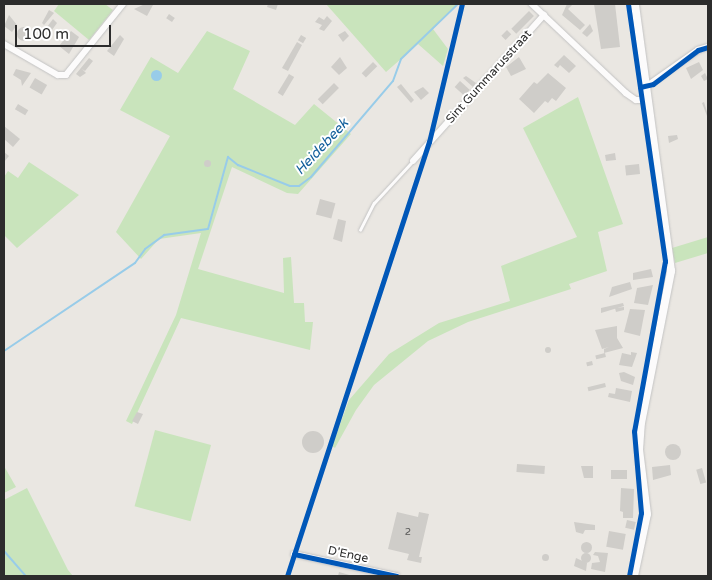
<!DOCTYPE html>
<html>
<head>
<meta charset="utf-8">
<style>
  body { margin:0 }
  #map { position:relative; width:712px; height:580px; overflow:hidden; background:#eae7e2; font-family:"Varela Round",sans-serif }
  div>[style] { position:absolute }
  .green>* { inset:0; background:#c9e4bc; transform-origin:0 0 }
  .water>* { inset:0; background:#98cce9 }
  .round { border-radius:50% }
  .stream>* { height:2px; margin:-1px; padding:0 1px; transform-origin:1px; border-radius:1px; background:#98cce9 }
  .building>* { inset:0; background:#cfcdc9; transform-origin:0 0 }
  .roads { filter:drop-shadow(0 0 1px #c3c3c3) drop-shadow(0 0 1px #c3c3c3) }
  .lane>* { height:2.5px; margin:-1.25px; padding:0 1.25px; transform-origin:1.25px; border-radius:1.25px; background:#fcfbfb }
  .street>* { height:5.5px; margin:-2.75px; padding:0 2.75px; transform-origin:2.75px; border-radius:2.75px; background:#fcfbfb }
  .secondary>* { height:8px; margin:-4px; padding:0 4px; transform-origin:4px; border-radius:4px; background:#fcfbfb }
  .cycleway>* { height:5px; margin:-2.5px; padding:0 2.5px; transform-origin:2.5px; border-radius:2.5px; background:#0057b8 }
  span { translate:-50% -50%; white-space:nowrap; text-align:center; line-height:1.15; -webkit-text-stroke:4px #fff; paint-order:stroke }
  .number-label { font-size:10px; color:#565655 }
  .number-label span { -webkit-text-stroke-width:0 }
  .street-label { font-size:12px; color:#2c2c2c }
  .water-label { font-size:14px; color:#115e9b; font-style:italic }
  .frame { position:absolute; inset:0; border:5px solid #2c2c2c; pointer-events:none }
  .scale { position:absolute; left:15px; top:25px; width:96px; height:22px; box-sizing:border-box; border:2px solid #2c2c2c; border-top:0; padding-left:6px; font-size:15px; line-height:18px; white-space:nowrap; color:#2c2c2c; -webkit-text-stroke:4px #fff; paint-order:stroke }
</style>
</head>
<body>
<div id="map">
  <div class="green">
    <i style="clip-path:polygon(59px 4px,105px 4px,113px 10px,89px 40px,54px 11px)"></i>
    <i style="clip-path:polygon(326px 4px,458px 4px,433px 29px,448px 49px,443px 66px,418px 44px,386px 72px)"></i>
    <i style="clip-path:polygon(207px 31px,250px 51px,233px 89px,295px 125px,314px 104px,351px 134px,298px 194px,287px 193px,232px 167px,198px 269px,284px 293px,283px 258px,291px 257px,294px 303px,304px 303px,305px 322px,313px 322px,310px 350px,181px 318px,132px 424px,126px 421px,176px 315px,201px 233px,159px 239px,141px 259px,116px 232px,170px 136px,120px 110px,151px 57px,178px 73px)"></i>
    <i style="clip-path:polygon(578px 97px,623px 224px,598px 232px,607px 271px,569px 284px,571px 289px,468px 322px,428px 341px,374px 385px,356px 410px,335px 448px,332px 446px,349px 400px,389px 354px,439px 323px,510px 301px,501px 266px,577px 237px,523px 128px)"></i>
    <i style="clip-path:polygon(29px 162px,79px 195px,17px 248px,4px 235px,4px 177px,8px 171px,18px 178px)"></i>
    <i style="clip-path:polygon(708px 237px,708px 253px,675px 263px,672px 248px)"></i>
    <i style="left:155px;top:430px;width:58px;height:79px;rotate:15deg"></i>
    <i style="clip-path:polygon(4px 466px,16px 487px,4px 493px)"></i>
    <i style="clip-path:polygon(27px 488px,68px 570px,73px 576px,4px 576px,4px 500px)"></i>
  </div>
  <div class="water">
    <i class="round" style="left:150.5px;top:69.5px;width:11px;height:11px"></i>
  </div>
  <div class="stream">
    <i style="left:4px;top:351px;width:158px;rotate:-33.9deg"></i>
    <i style="left:135px;top:263px;width:17px;rotate:-54deg"></i>
    <i style="left:145px;top:249px;width:24px;rotate:-36deg"></i>
    <i style="left:164px;top:235px;width:44px;rotate:-7.8deg"></i>
    <i style="left:208px;top:229px;width:75px;rotate:-74.5deg"></i>
    <i style="left:228px;top:157px;width:13px;rotate:39deg"></i>
    <i style="left:238px;top:165px;width:56px;rotate:22deg"></i>
    <i style="left:290px;top:186px;width:9px"></i>
    <i style="left:299px;top:186px;width:15px;rotate:-37deg"></i>
    <i style="left:311px;top:177px;width:126px;rotate:-49.5deg"></i>
    <i style="left:393px;top:81px;width:23px;rotate:-70deg"></i>
    <i style="left:401px;top:59px;width:79px;rotate:-44deg"></i>
    <i style="left:4px;top:551px;width:33px;rotate:49deg"></i>
  </div>
  <div class="building">
    <i style="clip-path:polygon(145px 4px,153px 5px,147px 16px,134px 9px)"></i>
    <i style="clip-path:polygon(268px 4px,278px 4px,276px 10px,267px 7px)"></i>
    <i style="clip-path:polygon(567px 4px,573px 4px,568px 9px,585px 25px,580px 30px,562px 15px)"></i>
    <i style="clip-path:polygon(594px 4px,615px 4px,620px 47px,601px 49px)"></i>
    <i style="clip-path:polygon(49px 10px,54px 13px,44px 25px,42px 23px)"></i>
    <i style="left:529px;top:11px;width:7px;height:25px;rotate:45deg"></i>
    <i style="left:169px;top:14px;width:7px;height:5px;rotate:34deg"></i>
    <i style="clip-path:polygon(9px 15px,17px 25px,12px 32px,4px 26px)"></i>
    <i style="clip-path:polygon(327px 16px,332px 21px,324px 31px,319px 29px,322px 25px,315px 22px,319px 17px,324px 20px)"></i>
    <i style="clip-path:polygon(53px 19px,57px 23px,52px 30px,47px 27px)"></i>
    <i style="clip-path:polygon(590px 24px,593px 31px,587px 37px,582px 33px)"></i>
    <i class="round" style="left:17px;top:27px;width:14px;height:14px"></i>
    <i style="left:507px;top:30px;width:6px;height:8px;rotate:45deg"></i>
    <i style="clip-path:polygon(71px 31px,79px 37px,69px 54px,59px 46px)"></i>
    <i style="clip-path:polygon(345px 31px,349px 36px,343px 42px,338px 35px)"></i>
    <i style="clip-path:polygon(120px 35px,124px 39px,114px 56px,107px 51px)"></i>
    <i style="left:301px;top:35px;width:6px;height:6px;rotate:31deg"></i>
    <i style="clip-path:polygon(297px 42px,302px 45px,288px 71px,282px 68px)"></i>
    <i style="clip-path:polygon(564px 55px,576px 66px,569px 73px,560px 65px,558px 68px,554px 65px)"></i>
    <i style="clip-path:polygon(340px 57px,347px 68px,339px 75px,331px 67px)"></i>
    <i style="clip-path:polygon(519px 57px,526px 69px,511px 76px,506px 67px)"></i>
    <i style="clip-path:polygon(89px 58px,93px 61px,85px 71px,82px 69px,86px 73px,80px 77px,76px 74px)"></i>
    <i style="left:373px;top:62px;width:6px;height:16px;rotate:45deg"></i>
    <i style="clip-path:polygon(699px 62px,703px 70px,691px 79px,686px 68px)"></i>
    <i style="clip-path:polygon(16px 69px,31px 73px,22px 86px,21px 80px,13px 75px)"></i>
    <i style="clip-path:polygon(548px 73px,566px 88px,556px 101px,552px 98px,548px 103px,545px 101px,534px 113px,519px 99px,534px 82px,537px 84px)"></i>
    <i style="clip-path:polygon(705px 73px,708px 79px,704px 81px,701px 76px)"></i>
    <i style="left:289px;top:74px;width:6px;height:22px;rotate:31deg"></i>
    <i style="clip-path:polygon(466px 76px,476px 83px,473px 87px,463px 78px)"></i>
    <i style="left:35px;top:78px;width:14px;height:11px;rotate:30deg"></i>
    <i style="left:460px;top:81px;width:13px;height:8px;rotate:42deg"></i>
    <i style="left:334px;top:83px;width:7px;height:23px;rotate:45deg"></i>
    <i style="clip-path:polygon(401px 84px,414px 100px,411px 103px,397px 87px)"></i>
    <i style="clip-path:polygon(423px 87px,429px 93px,421px 100px,414px 92px)"></i>
    <i style="clip-path:polygon(704px 102px,708px 115px,707px 116px,702px 103px)"></i>
    <i style="left:18px;top:104px;width:12px;height:6px;rotate:31deg"></i>
    <i style="clip-path:polygon(4px 126px,20px 139px,13px 147px,4px 139px)"></i>
    <i style="clip-path:polygon(677px 135px,678px 139px,669px 143px,668px 136px)"></i>
    <i style="clip-path:polygon(4px 152px,9px 156px,4px 162px)"></i>
    <i style="clip-path:polygon(615px 153px,616px 160px,606px 161px,605px 155px)"></i>
    <i class="round" style="left:203.5px;top:159.5px;width:7px;height:7px"></i>
    <i style="left:639px;top:164px;width:10px;height:14px;rotate:84deg"></i>
    <i style="left:320px;top:199px;width:16px;height:16px;rotate:15deg"></i>
    <i style="clip-path:polygon(338px 219px,346px 221px,342px 242px,333px 239px)"></i>
    <i style="clip-path:polygon(651px 269px,653px 277px,633px 280px,633px 273px)"></i>
    <i style="clip-path:polygon(630px 282px,632px 289px,609px 297px,612px 287px)"></i>
    <i style="clip-path:polygon(653px 285px,648px 305px,634px 303px,637px 288px)"></i>
    <i style="clip-path:polygon(623px 303px,624px 306px,601px 313px,601px 308px)"></i>
    <i style="clip-path:polygon(624px 307px,624px 310px,616px 312px,615px 308px)"></i>
    <i style="clip-path:polygon(630px 309px,645px 310px,640px 336px,624px 332px)"></i>
    <i style="clip-path:polygon(617px 326px,617px 338px,623px 348px,604px 353px,604px 349px,609px 347px,602px 349px,595px 330px)"></i>
    <i class="round" style="left:545px;top:347px;width:6px;height:6px"></i>
    <i style="clip-path:polygon(631px 352px,637px 353px,632px 367px,619px 365px,622px 353px,631px 355px)"></i>
    <i style="left:605px;top:353px;width:4px;height:10px;rotate:76deg"></i>
    <i style="left:592px;top:361px;width:4px;height:6px;rotate:76deg"></i>
    <i style="clip-path:polygon(624px 372px,635px 377px,633px 385px,621px 381px,619px 373px)"></i>
    <i style="left:605px;top:383px;width:4px;height:18px;rotate:76deg"></i>
    <i style="clip-path:polygon(616px 388px,632px 391px,630px 402px,608px 397px,609px 393px,615px 394px)"></i>
    <i style="clip-path:polygon(137px 412px,143px 414px,138px 424px,132px 421px)"></i>
    <i class="round" style="left:302px;top:431px;width:22px;height:22px"></i>
    <i class="round" style="left:665px;top:444px;width:16px;height:16px"></i>
    <i style="left:517px;top:464px;width:28px;height:8px;rotate:4deg"></i>
    <i style="clip-path:polygon(670px 465px,671px 475px,653px 480px,652px 467px)"></i>
    <i style="clip-path:polygon(581px 466px,593px 466px,593px 478px,584px 478px)"></i>
    <i style="left:702px;top:468px;width:15px;height:6px;rotate:74deg"></i>
    <i style="left:611px;top:470px;width:16px;height:9px"></i>
    <i style="clip-path:polygon(621px 488px,634px 489px,633px 518px,623px 518px,623px 512px,620px 511px)"></i>
    <i style="clip-path:polygon(397px 512px,418px 517px,419px 512px,429px 514px,419px 557px,422px 557px,421px 563px,407px 560px,409px 554px,388px 549px)"></i>
    <i style="left:627px;top:520px;width:9px;height:8px;rotate:13deg"></i>
    <i style="clip-path:polygon(574px 522px,595px 525px,595px 530px,585px 530px,583px 534px,576px 532px)"></i>
    <i style="left:609px;top:531px;width:17px;height:16px;rotate:10deg"></i>
    <i class="round" style="left:580.5px;top:541.5px;width:11px;height:11px"></i>
    <i style="clip-path:polygon(595px 552px,608px 553px,605px 572px,591px 569px,592px 563px,600px 562px,598px 556px,593px 555px)"></i>
    <i class="round" style="left:581px;top:553px;width:10px;height:10px"></i>
    <i class="round" style="left:541.5px;top:553.5px;width:7px;height:7px"></i>
    <i style="clip-path:polygon(576px 558px,587px 563px,586px 571px,574px 566px)"></i>
    <i style="clip-path:polygon(339px 572px,353px 576px,338px 576px)"></i>
  </div>
  <div class="roads">
    <div class="lane">
      <i style="left:360px;top:230px;width:30px;rotate:-63deg"></i>
      <i style="left:374px;top:203px;width:56px;rotate:-47.2deg"></i>
    </div>
    <div class="street">
      <i style="left:532px;top:4px;width:129px;rotate:43.4deg"></i>
      <i style="left:626px;top:93px;width:12px;rotate:35deg"></i>
      <i style="left:636px;top:100px;width:12px"></i>
      <i style="left:4px;top:44px;width:62px;rotate:29.9deg"></i>
      <i style="left:58px;top:75px;width:8px"></i>
      <i style="left:66px;top:75px;width:91px;rotate:-51.2deg"></i>
      <i style="left:647px;top:86px;width:62px;rotate:-35.2deg"></i>
      <i style="left:698px;top:50px;width:10px;rotate:-17deg"></i>
      <i style="left:413px;top:161px;width:196px;rotate:-48.1deg"></i>
      <i style="left:294px;top:554px;width:105px;rotate:12.1deg"></i>
    </div>
    <div class="secondary">
      <i style="left:634px;top:576px;width:63px;rotate:-78.2deg"></i>
      <i style="left:647px;top:514px;width:64px;rotate:-97.1deg"></i>
      <i style="left:639px;top:450px;width:27px;rotate:-86deg"></i>
      <i style="left:641px;top:423px;width:155px;rotate:-78.8deg"></i>
      <i style="left:671px;top:271px;width:269px;rotate:-97.7deg"></i>
    </div>
  </div>
  <div class="cycleway">
    <i style="left:628px;top:4px;width:260px;rotate:81.8deg"></i>
    <i style="left:665px;top:261px;width:173px;rotate:100.3deg"></i>
    <i style="left:634px;top:431px;width:82px;rotate:85.1deg"></i>
    <i style="left:641px;top:513px;width:64px;rotate:100.8deg"></i>
    <i style="left:640px;top:87px;width:13px;rotate:-13deg"></i>
    <i style="left:653px;top:84px;width:56px;rotate:-37.1deg"></i>
    <i style="left:698px;top:50px;width:10px;rotate:-17deg"></i>
    <i style="left:294px;top:554px;width:105px;rotate:12.1deg"></i>
    <i style="left:287px;top:576px;width:457px;rotate:-71.9deg"></i>
    <i style="left:429px;top:142px;width:142px;rotate:-76.6deg"></i>
  </div>
  <div class="number-label">
    <span style="left:408px;top:533px">2</span>
  </div>
  <div class="street-label">
    <span style="left:489px;top:77px;rotate:-48deg">Sint Gummarusstraat</span>
    <span style="left:348px;top:555px;rotate:12deg">D'Enge</span>
  </div>
  <div class="water-label">
    <span style="left:322px;top:147px;rotate:-47deg">Heidebeek</span>
  </div>
  <div class="frame"></div>
  <div class="scale">100 m</div>
</div>
</body>
</html>
